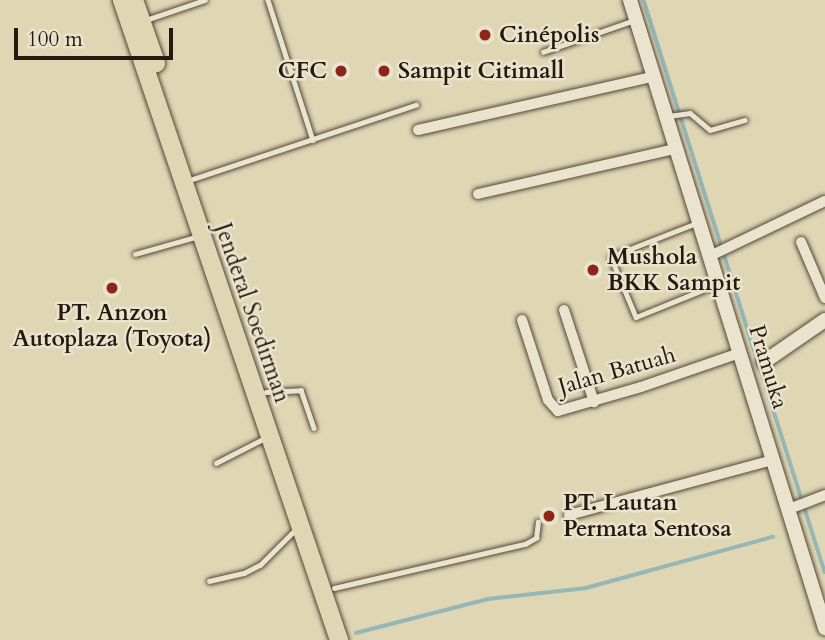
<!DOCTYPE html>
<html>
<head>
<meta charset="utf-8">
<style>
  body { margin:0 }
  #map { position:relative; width:825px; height:640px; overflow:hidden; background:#dfd6b4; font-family:Cardo,serif }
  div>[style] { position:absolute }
  .stream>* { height:3.5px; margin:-1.75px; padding:0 1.75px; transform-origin:1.75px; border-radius:1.75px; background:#95b7b5 }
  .roads { filter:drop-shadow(0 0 2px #544838) drop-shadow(0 0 2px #544838) }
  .lane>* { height:4.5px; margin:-2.25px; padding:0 2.25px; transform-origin:2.25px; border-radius:2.25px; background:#eae4ce }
  .street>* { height:10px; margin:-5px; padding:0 5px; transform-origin:5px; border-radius:5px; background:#eae4ce }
  .secondary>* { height:14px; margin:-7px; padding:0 7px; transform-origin:7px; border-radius:7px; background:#eae4ce }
  .highway>* { height:18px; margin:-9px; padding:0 9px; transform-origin:9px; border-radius:9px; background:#dfd6b4 }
  .dots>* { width:19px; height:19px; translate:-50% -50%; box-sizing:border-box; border:4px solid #eae4ce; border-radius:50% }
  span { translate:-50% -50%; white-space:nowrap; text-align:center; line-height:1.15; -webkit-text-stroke:5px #eae4ce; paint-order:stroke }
  .poi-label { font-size:23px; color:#26190e; font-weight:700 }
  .left { translate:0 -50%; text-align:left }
  .right { translate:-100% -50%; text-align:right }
  .street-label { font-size:23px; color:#26190e }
  .scale { position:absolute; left:14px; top:28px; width:159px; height:32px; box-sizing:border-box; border:4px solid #26190e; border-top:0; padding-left:9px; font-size:21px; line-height:24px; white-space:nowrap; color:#26190e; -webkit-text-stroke:5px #eae4ce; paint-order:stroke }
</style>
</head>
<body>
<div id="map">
  <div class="stream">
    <i style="left:644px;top:0;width:380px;rotate:72.5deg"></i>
    <i style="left:760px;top:367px;width:215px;rotate:72.4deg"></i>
    <i style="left:356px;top:633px;width:136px;rotate:-14.4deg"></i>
    <i style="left:488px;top:599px;width:99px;rotate:-6.4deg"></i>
    <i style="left:586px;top:588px;width:194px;rotate:-15.3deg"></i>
  </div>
  <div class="roads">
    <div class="lane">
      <i style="left:268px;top:0;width:147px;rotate:72.2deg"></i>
      <i style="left:146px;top:20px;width:62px;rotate:-18.7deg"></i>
      <i style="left:543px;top:52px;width:97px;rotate:-19.2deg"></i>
      <i style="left:669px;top:116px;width:21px;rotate:-8deg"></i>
      <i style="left:690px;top:113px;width:26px;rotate:40deg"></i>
      <i style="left:710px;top:130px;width:36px;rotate:-16deg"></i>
      <i style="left:193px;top:179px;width:235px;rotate:-18.4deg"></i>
      <i style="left:698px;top:223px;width:93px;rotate:158.7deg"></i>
      <i style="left:611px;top:257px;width:65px;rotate:67.4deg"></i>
      <i style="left:636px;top:317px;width:85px;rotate:-22.1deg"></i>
      <i style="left:135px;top:254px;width:66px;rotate:-15.7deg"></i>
      <i style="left:266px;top:392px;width:35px;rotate:-3deg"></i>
      <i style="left:301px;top:390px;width:40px;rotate:71.1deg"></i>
      <i style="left:216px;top:463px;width:55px;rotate:-27deg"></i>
      <i style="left:209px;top:581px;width:36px;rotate:-13deg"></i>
      <i style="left:244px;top:573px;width:18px;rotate:-27deg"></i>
      <i style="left:260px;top:565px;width:51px;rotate:-45deg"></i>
      <i style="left:334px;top:588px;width:196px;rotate:-13deg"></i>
      <i style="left:525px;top:544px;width:13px;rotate:-29deg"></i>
      <i style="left:536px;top:538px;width:16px;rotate:-83deg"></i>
    </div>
    <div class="street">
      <i style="left:418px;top:130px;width:240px;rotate:-12.8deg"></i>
      <i style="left:478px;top:194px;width:201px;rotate:-12.9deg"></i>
      <i style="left:801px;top:242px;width:61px;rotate:66.8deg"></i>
      <i style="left:710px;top:256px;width:127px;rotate:-25.6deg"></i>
      <i style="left:564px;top:310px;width:97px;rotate:71.9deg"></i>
      <i style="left:522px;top:320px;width:84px;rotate:72deg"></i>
      <i style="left:548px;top:400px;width:15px;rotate:48deg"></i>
      <i style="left:558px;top:411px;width:86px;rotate:-16.1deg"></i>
      <i style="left:641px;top:387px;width:105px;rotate:-19deg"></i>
      <i style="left:789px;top:509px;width:39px;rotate:-21deg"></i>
      <i style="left:569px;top:515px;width:211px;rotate:-15.1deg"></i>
    </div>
    <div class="secondary">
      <i style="left:630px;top:0;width:658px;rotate:72.75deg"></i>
      <i style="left:764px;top:362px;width:74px;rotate:-34.5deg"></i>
    </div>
    <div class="highway">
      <i style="left:122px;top:0;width:676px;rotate:71.27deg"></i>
      <i style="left:134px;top:0;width:67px;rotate:70.8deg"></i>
    </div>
  </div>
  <div class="dots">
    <i style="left:485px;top:35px;background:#8f2418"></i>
    <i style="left:341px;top:71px;background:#8f2418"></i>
    <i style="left:384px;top:71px;background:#8f2418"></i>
    <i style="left:593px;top:270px;background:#8f2418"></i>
    <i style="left:112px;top:288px;background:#8f2418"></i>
    <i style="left:549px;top:516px;background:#8f2418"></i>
  </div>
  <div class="poi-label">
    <span class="left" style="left:499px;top:35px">Cinépolis</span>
    <span class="right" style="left:327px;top:71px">CFC</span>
    <span class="left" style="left:398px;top:71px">Sampit Citimall</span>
    <span class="left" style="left:607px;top:270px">Mushola<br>BKK Sampit</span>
    <span style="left:112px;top:326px">PT. Anzon<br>Autoplaza (Toyota)</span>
    <span class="left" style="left:563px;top:516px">PT. Lautan<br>Permata Sentosa</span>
  </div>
  <div class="street-label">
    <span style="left:252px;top:313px;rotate:71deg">Jenderal Soedirman</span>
    <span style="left:768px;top:367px;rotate:73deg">Pramuka</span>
    <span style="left:617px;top:371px;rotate:-16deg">Jalan Batuah</span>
  </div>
  <div class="scale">100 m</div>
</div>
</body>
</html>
